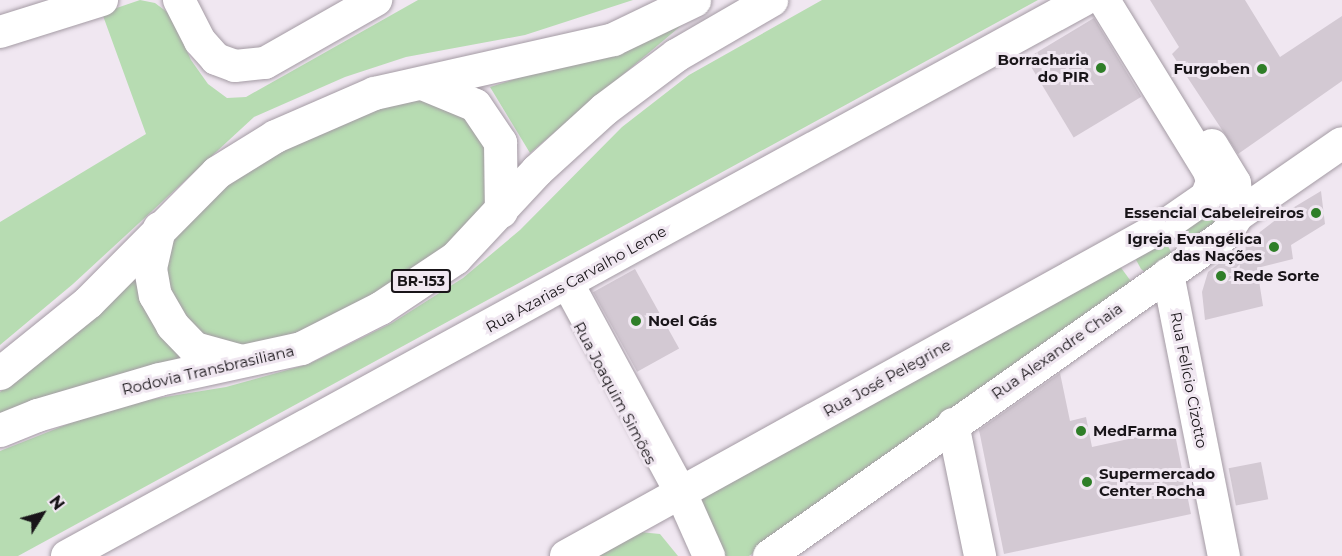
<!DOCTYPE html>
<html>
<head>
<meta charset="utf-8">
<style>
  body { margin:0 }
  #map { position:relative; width:1342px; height:556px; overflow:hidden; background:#f0e7f1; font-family:Montserrat,sans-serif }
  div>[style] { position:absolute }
  .green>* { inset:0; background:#b7dcb2 }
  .building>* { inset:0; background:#d3c9d3; transform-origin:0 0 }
  .roads { filter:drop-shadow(0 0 2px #a49ba4) drop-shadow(0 0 2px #a49ba4) }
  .minor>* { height:32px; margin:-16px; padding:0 16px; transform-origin:16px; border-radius:16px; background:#fff }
  .highway>* { height:33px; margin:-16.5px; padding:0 16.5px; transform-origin:16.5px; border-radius:16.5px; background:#fff }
  .dots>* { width:16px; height:16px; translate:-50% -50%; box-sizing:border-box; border:3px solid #f0e7f1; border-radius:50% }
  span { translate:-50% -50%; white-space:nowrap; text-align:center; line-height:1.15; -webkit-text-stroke:6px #f0e7f1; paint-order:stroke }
  .shield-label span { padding:2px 4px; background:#f0e7f1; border:2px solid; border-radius:4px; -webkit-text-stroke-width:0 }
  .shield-label { font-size:14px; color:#191519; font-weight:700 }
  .poi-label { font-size:15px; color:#191519; font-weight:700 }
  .right { translate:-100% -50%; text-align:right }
  .left { translate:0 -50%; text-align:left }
  .street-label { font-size:15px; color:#191519 }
  .north { position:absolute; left:12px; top:484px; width:60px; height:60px; -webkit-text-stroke:4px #f0e7f1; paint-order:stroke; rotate:53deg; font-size:16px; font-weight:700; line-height:24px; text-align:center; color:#191519 }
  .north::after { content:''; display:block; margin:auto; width:21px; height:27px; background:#191519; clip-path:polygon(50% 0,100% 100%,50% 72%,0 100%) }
</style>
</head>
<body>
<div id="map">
  <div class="green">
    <i style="clip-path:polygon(140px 0,155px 3px,171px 15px,191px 60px,208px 84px,227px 98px,246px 97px,418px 0,633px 0,525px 35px,406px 57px,345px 77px,254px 117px,73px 284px,0 345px,0 222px,146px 134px,102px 13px)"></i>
    <i style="clip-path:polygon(822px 0,1038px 0,18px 556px,0 556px,0 451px,116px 405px,226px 387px,309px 364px,392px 323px,463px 278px,520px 230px,622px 127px,689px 75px)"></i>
    <i style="clip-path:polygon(683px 24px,530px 153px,490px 87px,614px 48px)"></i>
    <i style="clip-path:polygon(415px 95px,459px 109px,484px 137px,485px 206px,438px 254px,364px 300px,296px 333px,230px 350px,203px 344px,171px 312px,163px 242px,201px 199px,339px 116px)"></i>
    <i style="clip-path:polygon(1209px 202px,1223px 204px,1230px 216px,1184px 255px,1181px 240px,1170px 229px)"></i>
    <i style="clip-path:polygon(1165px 240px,1173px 256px,1146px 273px,1141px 269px,1135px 258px)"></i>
    <i style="clip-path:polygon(1116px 261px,1133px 284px,749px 556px,720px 556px,695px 504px,701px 496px)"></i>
    <i style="clip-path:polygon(139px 264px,193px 360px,0 413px,0 392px,98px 311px)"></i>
    <i style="clip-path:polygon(640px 532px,660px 534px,678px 556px,597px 556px)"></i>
  </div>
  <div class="building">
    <i style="clip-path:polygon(1150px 0,1245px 0,1280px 57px,1342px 16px,1342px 81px,1238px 154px,1172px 54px,1179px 47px)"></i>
    <i style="left:1094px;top:18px;width:92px;height:79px;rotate:59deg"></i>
    <i style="clip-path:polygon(1321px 191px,1325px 224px,1291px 245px,1293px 259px,1257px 268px,1263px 306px,1205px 320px,1202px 292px,1208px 272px,1286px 212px)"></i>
    <i style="left:635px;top:269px;width:91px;height:48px;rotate:61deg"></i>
    <i style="clip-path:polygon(1060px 373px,1070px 421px,1086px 417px,1092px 447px,1174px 429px,1191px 514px,1004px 554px,979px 430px)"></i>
    <i style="left:1261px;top:462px;width:38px;height:33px;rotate:79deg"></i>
  </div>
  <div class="roads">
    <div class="minor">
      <i style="left:179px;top:0;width:46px;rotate:62.9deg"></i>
      <i style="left:200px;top:41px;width:24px;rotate:48deg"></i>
      <i style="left:216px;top:59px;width:20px;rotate:20deg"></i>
      <i style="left:235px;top:66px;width:30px;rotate:-6deg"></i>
      <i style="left:265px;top:63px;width:128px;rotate:-29.6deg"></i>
      <i style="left:0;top:32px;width:107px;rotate:-17.4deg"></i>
      <i style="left:1212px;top:145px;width:44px;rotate:58.8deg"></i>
      <i style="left:1235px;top:183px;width:32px;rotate:85deg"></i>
      <i style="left:1168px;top:274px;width:288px;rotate:78.8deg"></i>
      <i style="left:568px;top:284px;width:238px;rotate:61.6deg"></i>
      <i style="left:681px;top:493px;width:69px;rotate:66deg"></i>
      <i style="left:953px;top:424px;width:135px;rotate:78.4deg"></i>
      <i style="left:67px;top:556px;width:1159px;rotate:-28.67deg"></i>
      <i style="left:566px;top:556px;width:690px;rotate:-28.94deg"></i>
      <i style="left:1170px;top:222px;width:44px;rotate:-34.8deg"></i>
      <i style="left:1206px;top:197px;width:16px;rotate:-68deg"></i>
      <i style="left:1212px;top:182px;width:11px;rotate:-105deg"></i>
      <i style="left:1209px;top:171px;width:201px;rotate:-121.6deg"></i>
      <i style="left:769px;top:556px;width:559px;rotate:-35.17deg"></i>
      <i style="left:1226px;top:234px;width:22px;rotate:-58deg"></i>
      <i style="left:1238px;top:215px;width:126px;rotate:-34.7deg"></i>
    </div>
    <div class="highway">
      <i style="left:422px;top:83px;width:57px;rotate:22.5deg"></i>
      <i style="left:475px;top:105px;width:45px;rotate:56deg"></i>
      <i style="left:500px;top:142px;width:69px;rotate:89.2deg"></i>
      <i style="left:159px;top:228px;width:41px;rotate:102.7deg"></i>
      <i style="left:150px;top:268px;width:27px;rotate:80deg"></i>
      <i style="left:155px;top:295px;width:34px;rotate:60deg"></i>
      <i style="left:172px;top:325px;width:32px;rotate:46deg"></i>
      <i style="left:194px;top:348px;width:46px;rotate:15.3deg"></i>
      <i style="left:0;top:373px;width:113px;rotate:-38.9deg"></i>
      <i style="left:88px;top:302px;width:183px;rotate:-45.2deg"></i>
      <i style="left:217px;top:172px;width:68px;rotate:-31.8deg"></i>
      <i style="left:275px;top:136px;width:108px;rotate:-23.5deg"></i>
      <i style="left:374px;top:93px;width:245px;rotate:-12.7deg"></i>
      <i style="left:613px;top:39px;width:90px;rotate:-25.7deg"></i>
      <i style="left:0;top:430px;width:40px;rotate:-22deg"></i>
      <i style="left:37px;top:415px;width:127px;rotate:-16.4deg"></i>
      <i style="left:159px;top:379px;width:145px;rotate:-12.3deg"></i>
      <i style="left:301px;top:348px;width:89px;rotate:-26.9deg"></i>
      <i style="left:380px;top:308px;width:90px;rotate:-33.7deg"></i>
      <i style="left:455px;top:258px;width:120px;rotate:-47deg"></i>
      <i style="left:537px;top:170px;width:91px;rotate:-42.3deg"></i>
      <i style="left:604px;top:109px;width:90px;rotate:-36.9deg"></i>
      <i style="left:676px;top:55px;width:110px;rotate:-30.1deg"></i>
    </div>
  </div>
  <div class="dots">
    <i style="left:1101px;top:68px;background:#2f7e28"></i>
    <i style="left:1262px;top:69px;background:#2f7e28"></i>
    <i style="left:1316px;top:213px;background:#2f7e28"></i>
    <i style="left:1274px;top:247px;background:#2f7e28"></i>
    <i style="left:1221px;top:276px;background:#2f7e28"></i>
    <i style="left:636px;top:321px;background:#2f7e28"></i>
    <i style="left:1081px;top:431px;background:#2f7e28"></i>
    <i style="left:1087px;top:482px;background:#2f7e28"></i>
  </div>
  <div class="shield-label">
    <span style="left:421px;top:281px">BR-153</span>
  </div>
  <div class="poi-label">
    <span class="right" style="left:1089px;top:68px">Borracharia<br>do PIR</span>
    <span class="right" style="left:1250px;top:69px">Furgoben</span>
    <span class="right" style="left:1304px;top:213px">Essencial Cabeleireiros</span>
    <span class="right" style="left:1262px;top:247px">Igreja Evangélica<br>das Nações</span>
    <span class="left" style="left:1233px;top:276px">Rede Sorte</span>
    <span class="left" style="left:648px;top:321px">Noel Gás</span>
    <span class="left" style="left:1093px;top:431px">MedFarma</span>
    <span class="left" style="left:1099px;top:482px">Supermercado<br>Center Rocha</span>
  </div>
  <div class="street-label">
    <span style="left:576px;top:279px;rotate:-29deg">Rua Azarias Carvalho Leme</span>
    <span style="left:1057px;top:351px;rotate:-35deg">Rua Alexandre Chaia</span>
    <span style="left:208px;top:370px;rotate:-13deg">Rodovia Transbrasiliana</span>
    <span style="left:887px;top:378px;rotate:-29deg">Rua José Pelegrine</span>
    <span style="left:1189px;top:380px;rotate:79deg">Rua Felício Cizotto</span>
    <span style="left:615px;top:393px;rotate:62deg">Rua Joaquim Simões</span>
  </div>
  <div class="north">N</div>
</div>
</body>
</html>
